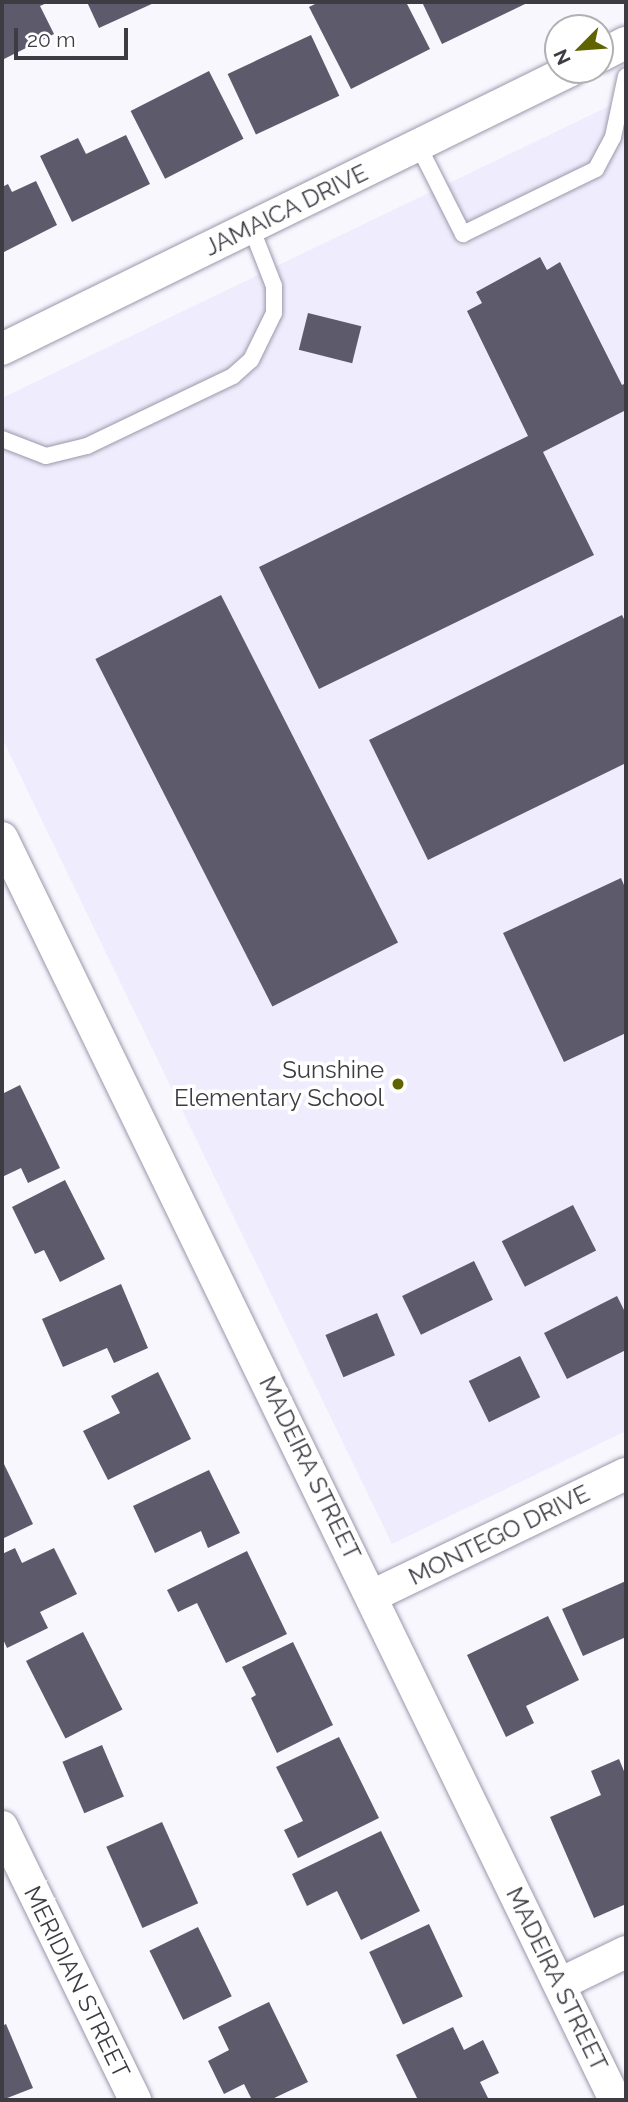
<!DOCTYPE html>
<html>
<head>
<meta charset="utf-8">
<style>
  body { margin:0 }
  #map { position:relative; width:628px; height:2102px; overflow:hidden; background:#f8f7fe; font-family:Raleway,sans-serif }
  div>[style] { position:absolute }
  .built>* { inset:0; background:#efedfd }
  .building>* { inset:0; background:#5d5a6b; transform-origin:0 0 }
  .roads { filter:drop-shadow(0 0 2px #9a98aa) drop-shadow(0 0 2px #9a98aa) }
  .lane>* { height:16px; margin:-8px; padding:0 8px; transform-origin:8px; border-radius:8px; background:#fff }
  .street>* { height:32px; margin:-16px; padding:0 16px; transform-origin:16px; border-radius:16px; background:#fff }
  .dots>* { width:19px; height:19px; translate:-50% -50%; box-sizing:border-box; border:4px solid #fff; border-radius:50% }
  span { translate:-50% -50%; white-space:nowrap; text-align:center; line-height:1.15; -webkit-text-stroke:7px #fff; paint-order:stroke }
  .street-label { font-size:24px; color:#3d3c43 }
  .poi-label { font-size:24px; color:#3d3c43 }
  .right { translate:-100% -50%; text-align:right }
  .frame { position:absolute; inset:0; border:4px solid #3d3c43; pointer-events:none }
  .north { position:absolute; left:544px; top:14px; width:70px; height:70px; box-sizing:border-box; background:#fff; border:2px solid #b1b1b4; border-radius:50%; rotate:245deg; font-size:19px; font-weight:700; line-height:28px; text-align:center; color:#3d3c43 }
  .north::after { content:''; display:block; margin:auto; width:24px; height:32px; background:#5f6400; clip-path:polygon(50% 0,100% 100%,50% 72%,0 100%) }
  .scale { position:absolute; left:14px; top:28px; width:114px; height:32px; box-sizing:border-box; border:4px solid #3d3c43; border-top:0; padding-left:9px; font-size:21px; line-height:24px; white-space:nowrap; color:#3d3c43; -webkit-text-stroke:5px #fff; paint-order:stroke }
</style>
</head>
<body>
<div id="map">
  <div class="built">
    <i style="clip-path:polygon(626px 98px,626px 1431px,392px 1544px,2px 738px,2px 398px)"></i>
  </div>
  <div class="building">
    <i style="clip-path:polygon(2px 2px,49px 2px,40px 6px,54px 34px,2px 60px)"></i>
    <i style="clip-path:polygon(87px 2px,156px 2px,99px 28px)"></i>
    <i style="clip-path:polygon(319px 2px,406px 2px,430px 49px,351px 89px,309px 7px)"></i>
    <i style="clip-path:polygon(422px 2px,524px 2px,525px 4px,442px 44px)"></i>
    <i style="left:311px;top:35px;width:67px;height:92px;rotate:65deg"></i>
    <i style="left:209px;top:71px;width:76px;height:88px;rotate:63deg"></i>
    <i style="clip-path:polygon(126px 135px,150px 184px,72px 222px,40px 156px,78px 138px,86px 154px)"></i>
    <i style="clip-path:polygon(36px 181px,57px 225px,2px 253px,2px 187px,8px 184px,12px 192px)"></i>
    <i style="clip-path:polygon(540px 257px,547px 270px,560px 262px,622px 385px,626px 383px,626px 410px,543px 452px,594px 555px,319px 689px,259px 567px,528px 436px,467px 311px,482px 303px,476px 292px)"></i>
    <i style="left:308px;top:313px;width:55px;height:38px;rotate:14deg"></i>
    <i style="left:221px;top:595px;width:390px;height:141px;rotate:63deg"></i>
    <i style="clip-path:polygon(622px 615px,626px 623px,626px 763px,428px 860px,369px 740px)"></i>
    <i style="clip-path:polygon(621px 878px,626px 890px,626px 1033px,564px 1062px,503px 933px)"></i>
    <i style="clip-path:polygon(20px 1085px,60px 1168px,28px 1183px,21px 1168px,2px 1177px,2px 1094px)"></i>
    <i style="clip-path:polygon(65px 1180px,105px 1259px,60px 1282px,44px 1250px,35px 1254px,12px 1207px)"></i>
    <i style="left:573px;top:1205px;width:51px;height:80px;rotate:63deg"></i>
    <i style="left:474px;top:1261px;width:43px;height:80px;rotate:64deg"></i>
    <i style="clip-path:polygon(121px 1284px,148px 1348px,114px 1363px,107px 1348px,63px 1367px,42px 1319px)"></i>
    <i style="clip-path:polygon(617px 1296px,626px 1314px,626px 1350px,567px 1379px,544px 1333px)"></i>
    <i style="left:377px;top:1313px;width:46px;height:56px;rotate:67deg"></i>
    <i style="left:520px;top:1356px;width:46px;height:57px;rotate:64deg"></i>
    <i style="clip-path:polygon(158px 1372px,191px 1439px,108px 1480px,83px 1431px,120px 1413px,111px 1396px)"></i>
    <i style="clip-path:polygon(2px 1460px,33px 1524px,2px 1539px)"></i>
    <i style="clip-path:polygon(209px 1470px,240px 1533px,208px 1548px,201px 1531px,155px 1553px,133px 1506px)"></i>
    <i style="clip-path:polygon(15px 1548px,22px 1563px,54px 1548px,77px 1594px,40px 1612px,48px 1628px,7px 1648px,2px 1637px,2px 1554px)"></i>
    <i style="clip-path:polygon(247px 1551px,287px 1634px,226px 1663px,197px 1603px,178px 1612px,167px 1590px)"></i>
    <i style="clip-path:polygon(626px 1581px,626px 1637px,583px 1656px,562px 1609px)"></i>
    <i style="clip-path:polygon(548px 1616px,579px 1680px,526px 1706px,534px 1723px,506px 1737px,467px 1655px)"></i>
    <i style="left:83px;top:1632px;width:87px;height:64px;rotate:63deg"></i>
    <i style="clip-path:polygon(293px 1642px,333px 1725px,277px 1753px,251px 1698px,256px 1695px,242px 1667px)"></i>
    <i style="clip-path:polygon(339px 1737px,379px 1818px,298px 1858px,284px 1830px,303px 1821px,276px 1767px)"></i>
    <i style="left:102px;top:1745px;width:56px;height:43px;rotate:67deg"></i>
    <i style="clip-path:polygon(619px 1759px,626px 1776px,626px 1904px,594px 1918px,550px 1817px,601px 1795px,591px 1771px)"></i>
    <i style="left:162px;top:1822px;width:89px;height:61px;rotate:66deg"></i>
    <i style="clip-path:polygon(381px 1831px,420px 1911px,361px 1940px,337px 1891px,307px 1906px,292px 1874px)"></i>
    <i style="left:429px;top:1924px;width:80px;height:66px;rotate:65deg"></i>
    <i style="left:198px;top:1927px;width:77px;height:54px;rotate:64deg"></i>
    <i style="clip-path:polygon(269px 2002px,308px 2082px,270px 2100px,252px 2100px,244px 2084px,224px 2094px,208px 2061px,229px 2050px,218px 2027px)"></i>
    <i style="clip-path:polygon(6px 2024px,33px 2088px,2px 2100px,2px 2026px)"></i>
    <i style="clip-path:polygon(453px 2027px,464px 2050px,483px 2040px,499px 2073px,480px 2082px,489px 2100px,418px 2100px,396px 2055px)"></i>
  </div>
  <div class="roads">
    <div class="lane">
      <i style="left:418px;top:145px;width:100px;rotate:63.2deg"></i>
      <i style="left:463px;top:234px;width:148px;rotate:-26deg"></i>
      <i style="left:596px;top:169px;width:36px;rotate:-62deg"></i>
      <i style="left:613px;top:137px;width:62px;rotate:-78deg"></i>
      <i style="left:2px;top:439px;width:47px;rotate:21.1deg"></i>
      <i style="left:46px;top:456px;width:42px;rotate:-13.7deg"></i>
      <i style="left:87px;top:446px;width:162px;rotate:-25.6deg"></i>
      <i style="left:233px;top:376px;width:24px;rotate:-42deg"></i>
      <i style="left:251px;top:360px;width:52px;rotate:-63.9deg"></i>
      <i style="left:274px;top:313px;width:27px;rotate:-90deg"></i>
      <i style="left:274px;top:286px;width:63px;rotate:-111.3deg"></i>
    </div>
    <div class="street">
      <i style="left:600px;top:56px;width:29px;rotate:-27deg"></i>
      <i style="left:2px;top:349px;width:634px;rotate:-26.12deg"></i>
      <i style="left:2px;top:838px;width:1403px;rotate:64.09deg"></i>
      <i style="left:372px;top:1596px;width:282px;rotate:-25.7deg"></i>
      <i style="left:2px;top:1827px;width:304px;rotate:64deg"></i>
      <i style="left:560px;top:1984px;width:73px;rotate:-25.9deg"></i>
    </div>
  </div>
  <div class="dots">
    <i style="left:398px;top:1084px;background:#5f6400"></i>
  </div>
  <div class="street-label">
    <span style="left:286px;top:210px;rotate:-26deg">JAMAICA DRIVE</span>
    <span style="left:310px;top:1468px;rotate:64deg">MADEIRA STREET</span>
    <span style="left:499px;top:1535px;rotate:-26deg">MONTEGO DRIVE</span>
    <span style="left:557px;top:1979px;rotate:64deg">MADEIRA STREET</span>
    <span style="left:77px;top:1982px;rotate:64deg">MERIDIAN STREET</span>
  </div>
  <div class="poi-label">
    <span class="right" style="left:384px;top:1084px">Sunshine<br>Elementary School</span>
  </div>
  <div class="frame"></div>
  <div class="north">N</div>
  <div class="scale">20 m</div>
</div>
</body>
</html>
